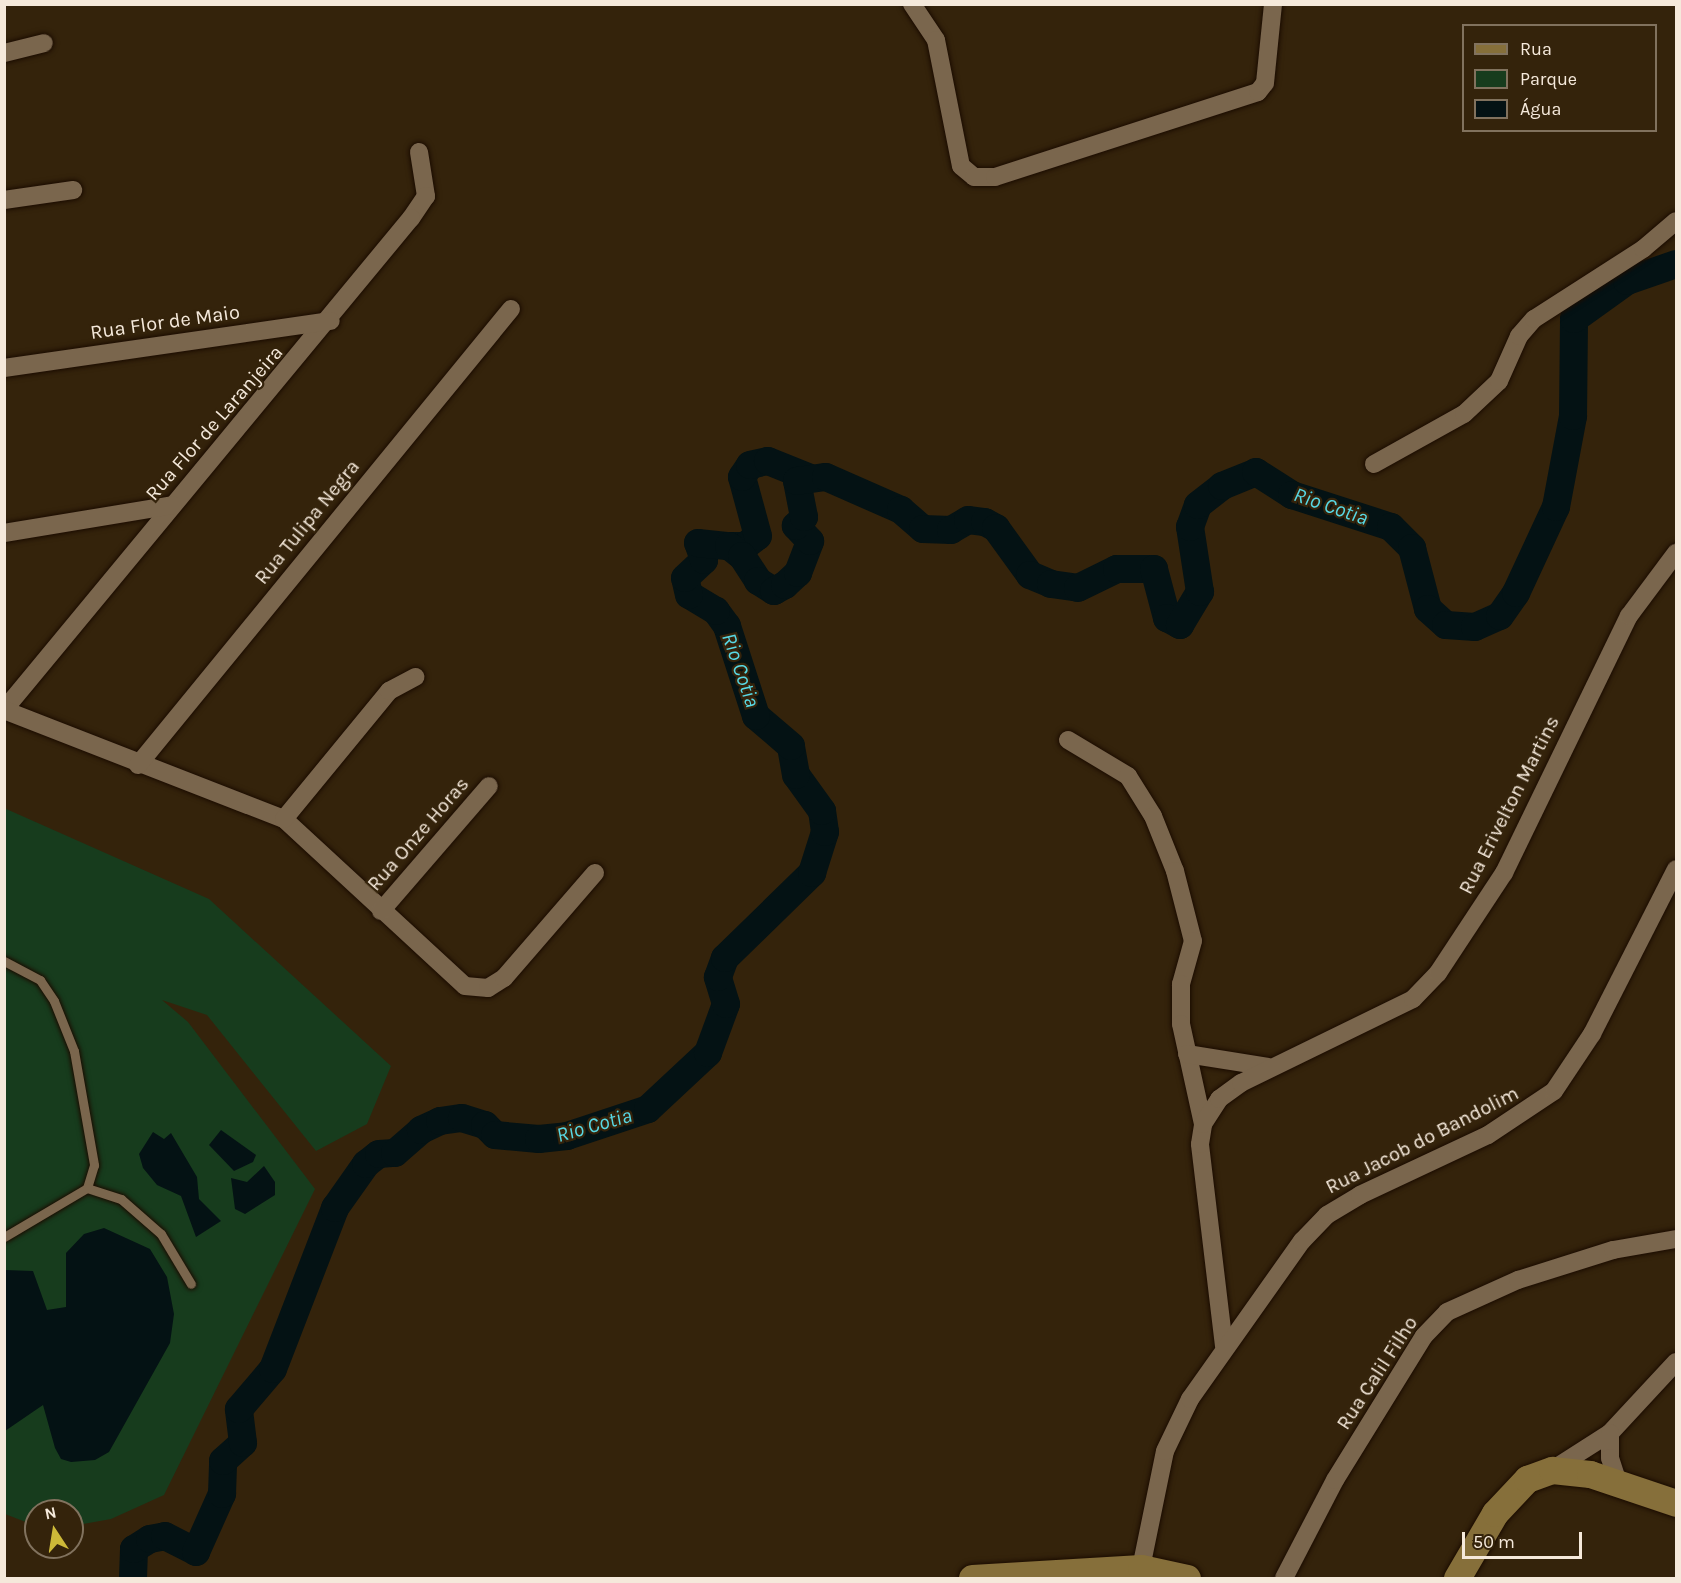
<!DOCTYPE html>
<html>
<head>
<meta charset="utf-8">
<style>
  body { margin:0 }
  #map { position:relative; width:1681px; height:1583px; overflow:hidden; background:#34230b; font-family:Karla,sans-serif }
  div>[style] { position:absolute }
  .green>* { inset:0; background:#173c1d }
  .water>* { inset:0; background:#041214 }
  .river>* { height:28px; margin:-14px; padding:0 14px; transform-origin:14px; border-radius:14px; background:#041214 }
  .roads { filter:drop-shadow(0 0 2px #1b0c00) drop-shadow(0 0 2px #1b0c00) }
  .lane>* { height:9px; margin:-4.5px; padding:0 4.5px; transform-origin:4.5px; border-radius:4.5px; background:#7a664d }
  .street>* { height:18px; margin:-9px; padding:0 9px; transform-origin:9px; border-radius:9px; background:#7a664d }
  .secondary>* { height:27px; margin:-13.5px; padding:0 13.5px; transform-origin:13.5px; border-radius:13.5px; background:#866f3a }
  span { translate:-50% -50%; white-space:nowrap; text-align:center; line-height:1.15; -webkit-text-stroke:4.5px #34230b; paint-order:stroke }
  .street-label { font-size:20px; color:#f5e9db }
  .water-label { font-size:21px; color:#58d8e4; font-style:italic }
  .frame { position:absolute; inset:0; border:6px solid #f5e9db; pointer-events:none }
  .legend { position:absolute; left:1462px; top:24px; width:195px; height:108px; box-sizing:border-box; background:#34230b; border:2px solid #81725e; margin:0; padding:8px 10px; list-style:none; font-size:18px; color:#f5e9db }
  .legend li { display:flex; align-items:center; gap:12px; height:30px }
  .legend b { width:30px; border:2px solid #81725e }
  .north { position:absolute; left:24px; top:1499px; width:60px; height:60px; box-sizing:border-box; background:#34230b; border:2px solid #81725e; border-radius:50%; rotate:348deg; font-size:16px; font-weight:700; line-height:24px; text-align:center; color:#f5e9db }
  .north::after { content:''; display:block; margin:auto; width:21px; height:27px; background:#cdb938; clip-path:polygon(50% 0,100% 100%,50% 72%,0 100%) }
  .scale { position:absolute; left:1462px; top:1532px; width:120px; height:27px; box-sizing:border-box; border:3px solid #f5e9db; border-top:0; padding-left:8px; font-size:18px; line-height:21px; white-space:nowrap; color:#f5e9db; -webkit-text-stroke:4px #34230b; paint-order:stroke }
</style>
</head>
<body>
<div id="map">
  <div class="green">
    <i style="clip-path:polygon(4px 808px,209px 899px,391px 1066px,367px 1124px,316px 1151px,207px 1015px,162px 1000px,188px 1022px,315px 1189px,164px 1495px,111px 1519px,72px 1526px,72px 1511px,36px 1511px,36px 1526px,5px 1514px)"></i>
  </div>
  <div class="water">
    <i style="clip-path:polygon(221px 1130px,256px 1155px,253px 1162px,234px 1171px,209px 1145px)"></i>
    <i style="clip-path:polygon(153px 1132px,164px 1139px,171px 1133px,197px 1177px,199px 1199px,221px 1221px,196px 1237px,181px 1196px,157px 1185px,143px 1168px,139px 1154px)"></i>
    <i style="clip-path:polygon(264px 1166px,275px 1182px,275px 1195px,245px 1214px,235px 1209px,231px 1178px,247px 1182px)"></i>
    <i style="clip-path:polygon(104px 1228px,150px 1249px,167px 1277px,174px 1314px,170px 1343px,109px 1452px,95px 1460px,71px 1462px,61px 1459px,55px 1448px,43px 1405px,5px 1431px,5px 1270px,33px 1271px,47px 1310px,66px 1307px,66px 1253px,84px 1234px)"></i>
  </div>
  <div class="river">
    <i style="left:729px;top:546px;width:16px"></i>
    <i style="left:745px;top:546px;width:16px;rotate:-38deg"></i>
    <i style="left:758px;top:536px;width:61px;rotate:-105.2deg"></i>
    <i style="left:742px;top:477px;width:14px;rotate:-56deg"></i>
    <i style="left:750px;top:465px;width:18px;rotate:-13deg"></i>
    <i style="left:768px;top:461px;width:43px;rotate:21.8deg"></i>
    <i style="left:133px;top:1578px;width:29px;rotate:-88deg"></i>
    <i style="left:134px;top:1549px;width:19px;rotate:-32deg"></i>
    <i style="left:150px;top:1539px;width:15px;rotate:-11deg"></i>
    <i style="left:165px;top:1536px;width:35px;rotate:27deg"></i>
    <i style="left:196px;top:1552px;width:64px;rotate:-65.9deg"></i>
    <i style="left:222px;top:1494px;width:33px;rotate:-88deg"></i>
    <i style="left:223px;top:1461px;width:27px;rotate:-42deg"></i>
    <i style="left:243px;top:1443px;width:34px;rotate:-97deg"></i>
    <i style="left:239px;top:1409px;width:52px;rotate:-49.6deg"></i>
    <i style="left:273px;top:1369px;width:173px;rotate:-68.9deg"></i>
    <i style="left:335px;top:1208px;width:54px;rotate:-54.8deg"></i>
    <i style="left:366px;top:1164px;width:16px;rotate:-38deg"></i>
    <i style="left:379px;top:1154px;width:16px;rotate:-4deg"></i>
    <i style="left:395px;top:1153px;width:35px;rotate:-41deg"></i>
    <i style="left:421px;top:1130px;width:21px;rotate:-25deg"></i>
    <i style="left:440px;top:1121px;width:22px;rotate:-8deg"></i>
    <i style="left:462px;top:1118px;width:24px;rotate:17deg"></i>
    <i style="left:485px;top:1125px;width:14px;rotate:45deg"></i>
    <i style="left:495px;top:1135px;width:44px;rotate:5.2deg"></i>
    <i style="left:539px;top:1139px;width:28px;rotate:-6deg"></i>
    <i style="left:567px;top:1136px;width:85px;rotate:-18.4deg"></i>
    <i style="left:648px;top:1109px;width:82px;rotate:-43deg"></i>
    <i style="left:708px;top:1053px;width:52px;rotate:-69.8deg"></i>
    <i style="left:726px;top:1004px;width:28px;rotate:-107deg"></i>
    <i style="left:718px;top:977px;width:20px;rotate:-70deg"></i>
    <i style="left:725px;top:958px;width:122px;rotate:-44.3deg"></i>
    <i style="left:812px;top:873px;width:43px;rotate:-72.4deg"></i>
    <i style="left:825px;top:832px;width:21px;rotate:-98deg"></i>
    <i style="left:822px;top:811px;width:44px;rotate:-125.8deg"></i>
    <i style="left:796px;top:775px;width:29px;rotate:-100deg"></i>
    <i style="left:791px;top:746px;width:46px;rotate:-139.4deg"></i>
    <i style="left:756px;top:716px;width:95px;rotate:-107.9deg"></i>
    <i style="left:727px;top:626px;width:19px;rotate:-126deg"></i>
    <i style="left:716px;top:611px;width:31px;rotate:-149deg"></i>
    <i style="left:689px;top:595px;width:17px;rotate:-103deg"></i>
    <i style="left:685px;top:578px;width:26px;rotate:-43deg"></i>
    <i style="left:704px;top:560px;width:18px;rotate:-109deg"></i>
    <i style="left:698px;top:543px;width:31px;rotate:6deg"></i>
    <i style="left:729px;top:546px;width:16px;rotate:38deg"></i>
    <i style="left:742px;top:556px;width:30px;rotate:57deg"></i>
    <i style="left:758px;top:581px;width:19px;rotate:32deg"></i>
    <i style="left:774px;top:591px;width:13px;rotate:-29deg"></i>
    <i style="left:785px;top:585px;width:18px;rotate:-43deg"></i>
    <i style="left:798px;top:573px;width:34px;rotate:-69deg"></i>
    <i style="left:810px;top:541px;width:21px;rotate:-133deg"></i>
    <i style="left:796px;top:526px;width:12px;rotate:-48deg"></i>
    <i style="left:804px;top:517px;width:37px;rotate:-101deg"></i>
    <i style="left:797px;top:481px;width:29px;rotate:-8deg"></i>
    <i style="left:826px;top:477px;width:82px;rotate:23.7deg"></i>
    <i style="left:901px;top:510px;width:29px;rotate:41deg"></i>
    <i style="left:923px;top:529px;width:28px;rotate:2deg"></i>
    <i style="left:951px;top:530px;width:20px;rotate:-30deg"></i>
    <i style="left:968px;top:520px;width:17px;rotate:7deg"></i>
    <i style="left:985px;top:522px;width:13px;rotate:29deg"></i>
    <i style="left:996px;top:528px;width:58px;rotate:54.1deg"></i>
    <i style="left:1030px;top:575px;width:23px;rotate:23deg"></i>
    <i style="left:1051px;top:584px;width:27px;rotate:8deg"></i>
    <i style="left:1078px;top:588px;width:43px;rotate:-26deg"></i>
    <i style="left:1117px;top:569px;width:37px"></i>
    <i style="left:1154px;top:569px;width:51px;rotate:75.1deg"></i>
    <i style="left:1167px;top:618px;width:15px;rotate:28deg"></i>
    <i style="left:1180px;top:625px;width:39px;rotate:-59deg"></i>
    <i style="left:1200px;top:592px;width:66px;rotate:-98.7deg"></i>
    <i style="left:1190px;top:527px;width:23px;rotate:-70deg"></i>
    <i style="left:1198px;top:505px;width:31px;rotate:-38deg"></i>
    <i style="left:1222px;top:486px;width:37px;rotate:-22deg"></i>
    <i style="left:1256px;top:472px;width:43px;rotate:32.6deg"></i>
    <i style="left:1292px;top:495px;width:104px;rotate:17.9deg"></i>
    <i style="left:1391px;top:527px;width:30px;rotate:45deg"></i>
    <i style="left:1412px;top:548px;width:63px;rotate:75.3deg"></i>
    <i style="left:1428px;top:609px;width:24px;rotate:42deg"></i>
    <i style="left:1446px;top:625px;width:29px;rotate:4deg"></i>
    <i style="left:1475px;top:627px;width:27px;rotate:-24deg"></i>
    <i style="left:1500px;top:616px;width:28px;rotate:-55deg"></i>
    <i style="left:1516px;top:593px;width:95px;rotate:-65.1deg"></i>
    <i style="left:1556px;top:507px;width:93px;rotate:-79.4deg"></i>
    <i style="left:1573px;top:416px;width:97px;rotate:-89.4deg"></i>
    <i style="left:1574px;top:319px;width:65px;rotate:-35.6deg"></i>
    <i style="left:1627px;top:281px;width:52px;rotate:-19.1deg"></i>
  </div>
  <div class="roads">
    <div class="lane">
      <i style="left:4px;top:961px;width:41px;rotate:27.8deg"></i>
      <i style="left:40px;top:980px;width:25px;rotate:56deg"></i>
      <i style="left:54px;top:1001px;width:54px;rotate:68.2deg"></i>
      <i style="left:74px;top:1051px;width:116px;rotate:80deg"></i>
      <i style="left:94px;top:1165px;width:24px;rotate:107deg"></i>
      <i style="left:87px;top:1188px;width:96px;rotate:149.4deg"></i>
      <i style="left:87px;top:1188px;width:36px;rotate:18deg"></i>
      <i style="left:121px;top:1199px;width:53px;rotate:41.2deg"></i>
      <i style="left:161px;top:1234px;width:58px;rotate:59deg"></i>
    </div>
    <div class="street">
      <i style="left:912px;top:4px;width:43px;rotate:56.3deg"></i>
      <i style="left:936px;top:40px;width:128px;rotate:78.8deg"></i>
      <i style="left:961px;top:166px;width:17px;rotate:40deg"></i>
      <i style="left:974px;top:177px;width:21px"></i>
      <i style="left:995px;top:177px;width:276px;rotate:-17.9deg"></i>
      <i style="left:1258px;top:92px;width:11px;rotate:-52deg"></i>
      <i style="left:1265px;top:83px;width:79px;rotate:-84.2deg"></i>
      <i style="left:4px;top:53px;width:41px;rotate:-14deg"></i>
      <i style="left:419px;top:152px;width:45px;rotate:81deg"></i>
      <i style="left:426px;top:196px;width:27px;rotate:124deg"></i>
      <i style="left:411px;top:218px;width:639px;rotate:129.6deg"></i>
      <i style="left:4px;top:710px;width:300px;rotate:21.3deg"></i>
      <i style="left:284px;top:819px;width:246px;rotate:42.7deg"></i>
      <i style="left:465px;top:986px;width:23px;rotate:5deg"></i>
      <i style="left:488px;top:988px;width:19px;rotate:-32deg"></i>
      <i style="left:504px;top:978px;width:139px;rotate:-49.1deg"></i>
      <i style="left:4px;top:200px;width:70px;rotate:-8.2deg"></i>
      <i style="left:4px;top:368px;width:330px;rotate:-8.2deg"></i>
      <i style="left:1374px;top:464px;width:103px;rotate:-29.1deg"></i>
      <i style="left:1464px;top:414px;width:48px;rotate:-43.3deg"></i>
      <i style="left:1499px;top:381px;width:49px;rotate:-66deg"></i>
      <i style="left:1519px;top:336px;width:23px;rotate:-49deg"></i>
      <i style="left:1534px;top:319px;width:130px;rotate:-32.7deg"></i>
      <i style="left:1643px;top:249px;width:43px;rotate:-40.3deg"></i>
      <i style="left:4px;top:533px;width:171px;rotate:-9.4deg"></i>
      <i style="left:1068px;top:740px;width:70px;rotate:31deg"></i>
      <i style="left:1128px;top:776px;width:47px;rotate:58deg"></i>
      <i style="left:1153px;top:816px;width:59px;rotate:68.2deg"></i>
      <i style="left:1175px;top:871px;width:72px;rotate:75.6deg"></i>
      <i style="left:1193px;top:941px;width:45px;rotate:105.6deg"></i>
      <i style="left:1181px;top:984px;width:40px;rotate:90deg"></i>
      <i style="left:1181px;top:1024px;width:102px;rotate:77.6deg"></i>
      <i style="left:138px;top:765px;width:589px;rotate:-50.72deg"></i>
      <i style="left:284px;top:819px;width:166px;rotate:-50.6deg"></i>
      <i style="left:389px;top:691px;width:30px;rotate:-28deg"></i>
      <i style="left:381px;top:911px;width:165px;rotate:-49.2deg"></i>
      <i style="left:1187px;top:1054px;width:82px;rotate:9.1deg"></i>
      <i style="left:1224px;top:1346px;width:203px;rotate:-96.8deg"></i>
      <i style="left:1200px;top:1144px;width:20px;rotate:-81deg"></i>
      <i style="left:1203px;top:1124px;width:30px;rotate:-57deg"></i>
      <i style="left:1219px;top:1099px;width:27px;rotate:-36deg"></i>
      <i style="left:1241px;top:1083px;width:191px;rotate:-26deg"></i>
      <i style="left:1413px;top:999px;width:36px;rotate:-46deg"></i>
      <i style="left:1438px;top:973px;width:120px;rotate:-56.6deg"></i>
      <i style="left:1504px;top:873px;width:286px;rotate:-64.1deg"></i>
      <i style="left:1629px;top:616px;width:79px;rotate:-53.3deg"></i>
      <i style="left:1610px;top:1433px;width:97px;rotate:-47.1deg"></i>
      <i style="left:1552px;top:1470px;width:69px;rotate:-32.5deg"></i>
      <i style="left:1610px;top:1433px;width:25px;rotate:90deg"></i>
      <i style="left:1610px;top:1458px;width:29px;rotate:72deg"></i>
      <i style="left:1141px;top:1568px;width:119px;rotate:-78.4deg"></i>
      <i style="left:1165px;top:1451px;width:58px;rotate:-64.3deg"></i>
      <i style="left:1190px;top:1399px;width:194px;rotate:-54.7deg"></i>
      <i style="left:1302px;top:1241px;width:36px;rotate:-46deg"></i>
      <i style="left:1327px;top:1215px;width:39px;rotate:-31deg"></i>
      <i style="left:1360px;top:1195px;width:141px;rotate:-25.1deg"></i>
      <i style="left:1488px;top:1135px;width:79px;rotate:-33.7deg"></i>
      <i style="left:1554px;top:1091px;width:69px;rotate:-56.3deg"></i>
      <i style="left:1592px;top:1034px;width:185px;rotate:-63deg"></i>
      <i style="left:1284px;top:1578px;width:110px;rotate:-62.5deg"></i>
      <i style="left:1335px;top:1480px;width:169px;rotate:-58.3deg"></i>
      <i style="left:1424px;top:1336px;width:33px;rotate:-46deg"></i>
      <i style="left:1447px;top:1312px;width:78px;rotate:-24.3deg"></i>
      <i style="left:1518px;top:1280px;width:100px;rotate:-17.5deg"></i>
      <i style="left:1613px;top:1250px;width:64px;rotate:-9.9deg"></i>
    </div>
    <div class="secondary">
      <i style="left:972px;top:1578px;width:169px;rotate:-3.4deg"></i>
      <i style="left:1141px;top:1568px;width:47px;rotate:12.3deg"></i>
      <i style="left:1457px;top:1578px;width:75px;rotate:-59.7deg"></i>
      <i style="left:1495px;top:1513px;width:47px;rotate:-46.7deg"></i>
      <i style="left:1527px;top:1479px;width:27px;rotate:-20deg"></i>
      <i style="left:1552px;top:1470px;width:38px;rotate:6deg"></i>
      <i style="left:1590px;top:1474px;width:91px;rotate:18.6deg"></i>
    </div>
  </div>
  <div class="street-label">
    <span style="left:165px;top:322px;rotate:-8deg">Rua Flor de Maio</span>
    <span style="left:214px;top:423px;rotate:-49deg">Rua Flor de Laranjeira</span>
    <span style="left:307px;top:522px;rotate:-51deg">Rua Tulipa Negra</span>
    <span style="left:1509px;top:805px;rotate:-63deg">Rua Erivelton Martins</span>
    <span style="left:418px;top:834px;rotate:-49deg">Rua Onze Horas</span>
    <span style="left:1422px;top:1140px;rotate:-27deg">Rua Jacob do Bandolim</span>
    <span style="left:1377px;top:1373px;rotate:-57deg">Rua Calil Filho</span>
  </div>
  <div class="water-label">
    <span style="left:1331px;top:506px;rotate:19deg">Rio Cotia</span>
    <span style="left:741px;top:670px;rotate:71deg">Rio Cotia</span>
    <span style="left:594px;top:1125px;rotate:-16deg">Rio Cotia</span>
  </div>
  <div class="frame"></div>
  <ul class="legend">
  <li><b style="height:8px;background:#866f3a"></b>Rua</li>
  <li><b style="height:16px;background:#173c1d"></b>Parque</li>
  <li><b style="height:16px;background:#041214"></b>Água</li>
  </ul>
  <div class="north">N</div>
  <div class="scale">50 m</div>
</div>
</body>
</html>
